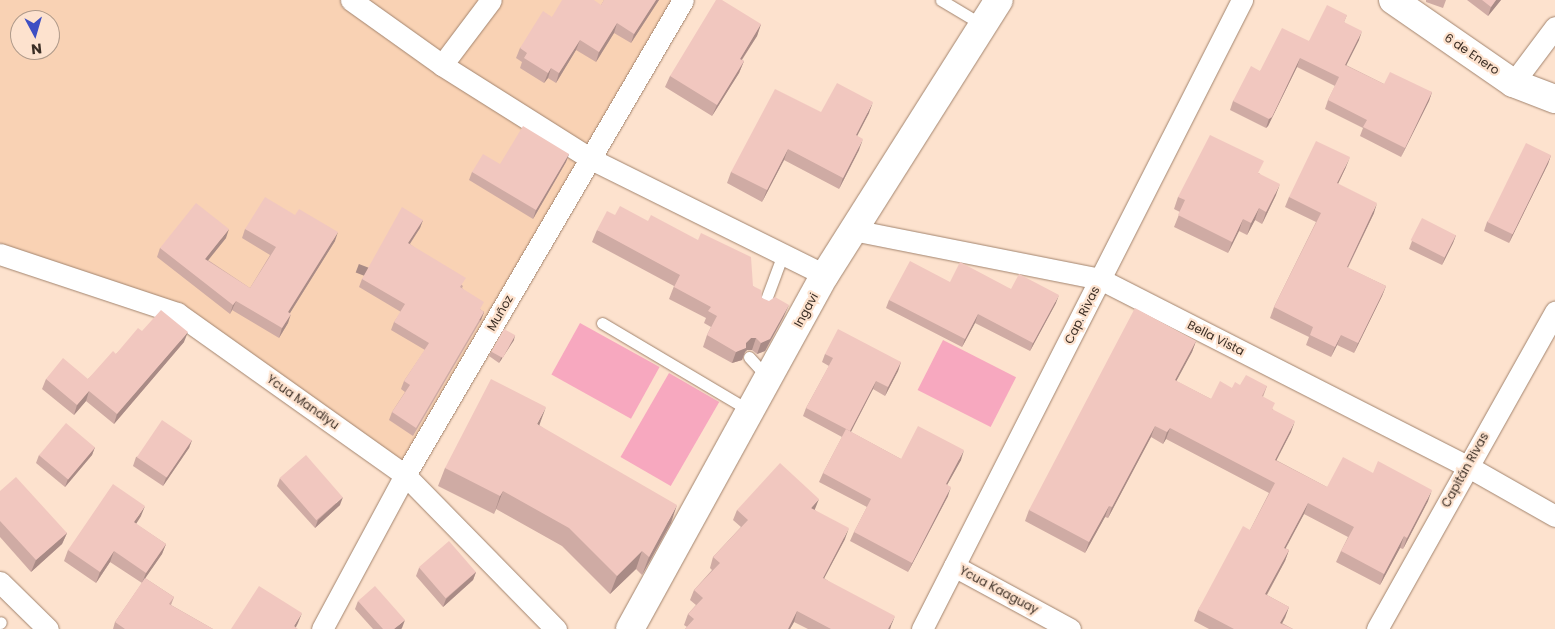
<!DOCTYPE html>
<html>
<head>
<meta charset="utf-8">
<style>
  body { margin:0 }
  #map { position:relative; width:1555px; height:629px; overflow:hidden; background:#fde2ce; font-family:Poppins,sans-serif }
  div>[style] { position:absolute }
  .built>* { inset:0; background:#f9d2b4 }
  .green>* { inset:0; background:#f7a8bf; transform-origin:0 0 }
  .roads { filter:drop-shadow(0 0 1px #a2846e) drop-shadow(0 0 1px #a2846e) }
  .service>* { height:11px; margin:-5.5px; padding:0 5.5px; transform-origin:5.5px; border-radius:5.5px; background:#fff }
  .minor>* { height:21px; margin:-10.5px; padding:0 10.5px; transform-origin:10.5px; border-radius:10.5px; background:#fff }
  .secondary>* { height:28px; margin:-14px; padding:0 14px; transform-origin:14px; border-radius:14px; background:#fff }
  .wall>* { inset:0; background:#cfaba4 }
  .shaded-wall>* { inset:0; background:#a98b86; transform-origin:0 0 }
  .building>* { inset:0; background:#f1c7bf; transform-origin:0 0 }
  span { translate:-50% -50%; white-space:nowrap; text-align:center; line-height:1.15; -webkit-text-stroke:4.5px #fde2ce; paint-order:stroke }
  .street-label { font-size:12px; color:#3a2d24 }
  .north { position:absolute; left:10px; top:10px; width:50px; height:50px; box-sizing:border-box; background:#fde2ce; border:1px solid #af9a8a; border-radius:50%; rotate:174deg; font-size:14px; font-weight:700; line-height:20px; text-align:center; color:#3a2d24 }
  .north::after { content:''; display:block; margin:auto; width:18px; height:22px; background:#3e4fc3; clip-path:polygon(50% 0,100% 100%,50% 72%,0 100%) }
</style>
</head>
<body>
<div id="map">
  <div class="built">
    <i style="clip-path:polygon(evenodd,0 0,690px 0,408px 475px,174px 310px,0 252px,0 0,20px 20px,50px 20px,50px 50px,20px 50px,20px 20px)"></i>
  </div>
  <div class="green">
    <i style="left:580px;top:323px;width:91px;height:59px;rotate:29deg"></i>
    <i style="left:943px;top:340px;width:82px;height:56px;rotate:27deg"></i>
    <i style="left:669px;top:373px;width:58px;height:97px;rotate:30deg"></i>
  </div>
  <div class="roads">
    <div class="service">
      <i style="left:941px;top:0;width:49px;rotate:30.8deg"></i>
      <i style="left:764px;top:305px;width:54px;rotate:-69.6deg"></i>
      <i style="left:602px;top:323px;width:172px;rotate:30.7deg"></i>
      <i style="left:749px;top:357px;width:28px;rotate:48deg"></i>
      <i style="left:0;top:623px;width:1px;rotate:-45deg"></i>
    </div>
    <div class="minor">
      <i style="left:351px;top:0;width:112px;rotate:35.5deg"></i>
      <i style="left:442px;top:65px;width:176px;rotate:32.2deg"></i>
      <i style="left:591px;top:159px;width:261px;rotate:26.4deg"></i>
      <i style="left:442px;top:65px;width:81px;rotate:-53deg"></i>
      <i style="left:1513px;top:83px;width:70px;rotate:-53.1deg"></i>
      <i style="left:853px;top:230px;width:252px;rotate:11.2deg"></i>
      <i style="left:1100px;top:279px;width:412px;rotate:27deg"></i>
      <i style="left:1467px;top:466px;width:101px;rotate:29.6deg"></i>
      <i style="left:0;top:254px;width:187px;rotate:18.4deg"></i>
      <i style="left:177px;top:313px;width:280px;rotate:35.4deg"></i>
      <i style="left:405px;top:475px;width:216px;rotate:45.6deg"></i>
      <i style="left:954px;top:566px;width:132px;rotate:28.5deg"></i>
      <i style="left:0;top:582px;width:67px;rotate:44.4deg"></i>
      <i style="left:322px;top:629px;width:175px;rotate:-61.7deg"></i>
      <i style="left:405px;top:475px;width:550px;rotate:-59.66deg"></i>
      <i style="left:922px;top:629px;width:706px;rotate:-63.04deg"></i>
      <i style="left:1377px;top:629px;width:364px;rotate:-60.7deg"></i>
    </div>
    <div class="secondary">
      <i style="left:1393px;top:0;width:146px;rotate:34.7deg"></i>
      <i style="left:1513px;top:83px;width:45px;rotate:20.9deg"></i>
      <i style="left:630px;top:629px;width:404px;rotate:-61.2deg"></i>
      <i style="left:825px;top:275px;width:325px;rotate:-57.7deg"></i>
    </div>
  </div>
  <div class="wall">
    <i style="clip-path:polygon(604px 0,659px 0,631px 43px,614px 33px,596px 62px,576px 50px,556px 83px,548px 78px,544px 83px,520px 68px,522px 62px,516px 58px,520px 48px,552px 17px,601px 5px)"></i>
    <i style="clip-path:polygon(1426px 0,1446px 0,1443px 8px,1426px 2px)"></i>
    <i style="clip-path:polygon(1467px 0,1501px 0,1488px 16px)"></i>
    <i style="clip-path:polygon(1347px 15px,1344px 22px,1359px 40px,1346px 65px,1384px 84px,1432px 92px,1429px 101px,1401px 157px,1360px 136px,1363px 128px,1325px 109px,1328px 100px,1335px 86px,1297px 67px,1268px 126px,1266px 128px,1230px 110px,1233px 101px,1260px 71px,1309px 41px)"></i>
    <i style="clip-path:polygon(761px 24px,757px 36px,742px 60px,744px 61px,739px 73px,712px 116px,665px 87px,670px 76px)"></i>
    <i style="clip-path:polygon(821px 112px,869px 113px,857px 135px,859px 150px,839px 189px,784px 160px,762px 202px,727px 183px,731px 172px)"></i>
    <i style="clip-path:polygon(569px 154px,566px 162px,533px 219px,469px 180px,472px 172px)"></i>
    <i style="clip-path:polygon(1551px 155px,1548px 164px,1509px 243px,1484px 231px,1487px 222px)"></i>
    <i style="clip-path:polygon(1346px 167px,1338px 184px,1374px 213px,1348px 268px,1386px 286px,1382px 296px,1354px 353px,1337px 345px,1331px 357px,1306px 345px,1309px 337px,1270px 318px,1274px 307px,1316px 222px,1285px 207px,1289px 197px)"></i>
    <i style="clip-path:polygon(1259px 173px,1276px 195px,1262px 224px,1255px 220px,1247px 235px,1239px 231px,1228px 253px,1174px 227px,1180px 212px,1174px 209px,1178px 197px)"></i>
    <i style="clip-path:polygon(423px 220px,420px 228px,410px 244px,463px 286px,462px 288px,481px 310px,484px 312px,481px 320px,413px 436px,389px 420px,392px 412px,405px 392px,401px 389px,404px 381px,425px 350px,391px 330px,394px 322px,401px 312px,359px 287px,362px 279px)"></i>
    <i style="clip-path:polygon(245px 229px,335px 241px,290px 313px,288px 323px,279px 338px,232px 310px,230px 314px,157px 257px,160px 248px,226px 238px,208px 260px,250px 288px,270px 255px,242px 238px)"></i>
    <i style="clip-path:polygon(597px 230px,753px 286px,762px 298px,784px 316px,765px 351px,757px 354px,752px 350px,747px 350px,745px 352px,742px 360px,732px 363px,703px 347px,707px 335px,711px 327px,704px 323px,706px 318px,669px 299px,674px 286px,592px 242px)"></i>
    <i style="clip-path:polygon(1456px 235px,1453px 243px,1442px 265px,1409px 249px,1412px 241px)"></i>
    <i style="clip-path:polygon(950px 282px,1011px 289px,1056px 303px,1030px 351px,975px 323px,962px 347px,886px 308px,889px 300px)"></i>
    <i style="clip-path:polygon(142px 331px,184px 342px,114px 424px,86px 401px,74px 415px,42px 389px,46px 379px,88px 379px)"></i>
    <i style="clip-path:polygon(514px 340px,499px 363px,489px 356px,491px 352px)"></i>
    <i style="clip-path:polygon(1196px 341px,1192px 352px,1176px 381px,1211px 399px,1232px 388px,1240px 385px,1267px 386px,1263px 397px,1291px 432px,1276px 460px,1327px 487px,1373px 473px,1428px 501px,1403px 549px,1400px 548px,1380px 585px,1336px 562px,1341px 551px,1348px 537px,1304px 514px,1285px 548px,1289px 550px,1285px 561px,1267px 595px,1289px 607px,1282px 623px,1293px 629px,1209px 629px,1194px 621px,1198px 610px,1250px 530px,1269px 493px,1166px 439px,1163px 444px,1151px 437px,1108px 518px,1105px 517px,1085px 553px,1025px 521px,1029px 510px)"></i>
    <i style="clip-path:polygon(825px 354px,901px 362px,898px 371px,885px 396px,873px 389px,851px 432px,901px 459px,961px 460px,947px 485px,948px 496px,908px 572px,850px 541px,854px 532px,867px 507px,819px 482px,823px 473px,842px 437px,803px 416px,806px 408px,829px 366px,822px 362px)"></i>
    <i style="clip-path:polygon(539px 425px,671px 523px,642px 575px,636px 569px,610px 594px,562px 546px,496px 509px,494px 514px,438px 486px,445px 468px)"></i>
    <i style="clip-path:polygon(192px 440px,189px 448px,163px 486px,133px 466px,136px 457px)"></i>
    <i style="clip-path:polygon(95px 447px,92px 455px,65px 487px,36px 463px,39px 455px)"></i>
    <i style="clip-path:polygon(280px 478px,340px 505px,315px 528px,277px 486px)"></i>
    <i style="clip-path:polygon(0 491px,67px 533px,62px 544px,31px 572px,0 537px)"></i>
    <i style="clip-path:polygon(815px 509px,815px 510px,845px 539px,824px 578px,891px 626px,890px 629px,808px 629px,794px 622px,790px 629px,685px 629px,687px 627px,684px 625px,688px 614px,696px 605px,690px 600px,694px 590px,712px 570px,710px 568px,713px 557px,741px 527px,733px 520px,737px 510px)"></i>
    <i style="clip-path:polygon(141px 516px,136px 524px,166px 544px,162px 554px,145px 578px,174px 597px,171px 605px,213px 629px,113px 629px,115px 622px,142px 583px,110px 562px,96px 583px,64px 561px,68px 550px)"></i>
    <i style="clip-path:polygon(419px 568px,476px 572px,473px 580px,443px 607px,416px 576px)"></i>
    <i style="clip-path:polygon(358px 601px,402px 628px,401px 629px,373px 629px,355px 609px)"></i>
  </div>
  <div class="shaded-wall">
    <i style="clip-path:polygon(656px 0,659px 0,631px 43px,634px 34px)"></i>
    <i style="clip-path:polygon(1496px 0,1501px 0,1488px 16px,1491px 7px)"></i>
    <i style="clip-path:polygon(617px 23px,614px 33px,596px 62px,599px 52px)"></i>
    <i style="clip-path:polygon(761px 24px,757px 36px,735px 70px,740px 59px)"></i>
    <i style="clip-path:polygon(1362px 31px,1359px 40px,1342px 74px,1345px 65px)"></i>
    <i style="clip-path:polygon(580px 40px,576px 50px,556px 83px,559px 73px)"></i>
    <i style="clip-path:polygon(1300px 58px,1297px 67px,1268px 126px,1266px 128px,1269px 119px)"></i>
    <i style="clip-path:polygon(744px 61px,739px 73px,712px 116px,717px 105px)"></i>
    <i style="clip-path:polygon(551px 68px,548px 78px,544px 83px,548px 73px)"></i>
    <i style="clip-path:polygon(1432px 92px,1429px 101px,1401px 157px,1405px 148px)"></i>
    <i style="clip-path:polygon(873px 102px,869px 113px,852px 146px,856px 135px)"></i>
    <i style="clip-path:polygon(863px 139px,859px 150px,839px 189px,843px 178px)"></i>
    <i style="clip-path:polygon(788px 149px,784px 160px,762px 202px,767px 190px)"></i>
    <i style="clip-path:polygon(569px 154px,566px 162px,533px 219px,536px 210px)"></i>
    <i style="clip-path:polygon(1551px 155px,1548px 164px,1509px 243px,1512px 235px)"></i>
    <i style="clip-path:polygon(1350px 157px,1346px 167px,1333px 194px,1337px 183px)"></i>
    <i style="clip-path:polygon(1280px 184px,1276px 195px,1262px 224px,1266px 212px)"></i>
    <i style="clip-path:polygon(1377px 203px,1374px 213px,1343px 277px,1347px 267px)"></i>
    <i style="clip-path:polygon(1259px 208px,1255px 220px,1247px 235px,1251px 223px)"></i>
    <i style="clip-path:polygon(1243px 219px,1239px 231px,1228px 253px,1232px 242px)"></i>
    <i style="clip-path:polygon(423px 220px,420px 228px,405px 251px,408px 243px)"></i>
    <i style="clip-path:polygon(229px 229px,226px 238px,202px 268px,205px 259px)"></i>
    <i style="clip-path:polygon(338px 232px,335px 241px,285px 321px,288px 312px)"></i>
    <i style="clip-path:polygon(1456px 235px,1453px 243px,1442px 265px,1445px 257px)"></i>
    <i style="clip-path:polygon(1386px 286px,1382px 296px,1354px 353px,1358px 343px)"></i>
    <i style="clip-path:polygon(1059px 295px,1056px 303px,1030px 351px,1033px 343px)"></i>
    <i style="clip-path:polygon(236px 301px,232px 310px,230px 314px,233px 305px)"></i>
    <i style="clip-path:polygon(789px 305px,784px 316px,765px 351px,757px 354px,761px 343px)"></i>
    <i style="left:484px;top:312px;width:9px;height:134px;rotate:111deg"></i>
    <i style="clip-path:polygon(291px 314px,288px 323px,279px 338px,282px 328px)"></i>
    <i style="clip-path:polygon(978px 314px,975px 323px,962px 347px,965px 339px)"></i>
    <i style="clip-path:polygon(188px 332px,184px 342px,114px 424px,117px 414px)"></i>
    <i style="clip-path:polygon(515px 335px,514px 340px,499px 363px,501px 358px)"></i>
    <i style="clip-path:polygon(1341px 335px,1337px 345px,1331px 357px,1335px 347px)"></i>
    <i style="clip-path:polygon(751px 338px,756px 338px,752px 350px,747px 350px,745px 352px,742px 360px,732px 363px,736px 352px)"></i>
    <i style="clip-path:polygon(1196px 341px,1192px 352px,1171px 391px,1175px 380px)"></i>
    <i style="clip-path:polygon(901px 362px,898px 371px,885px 396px,888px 387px)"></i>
    <i style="clip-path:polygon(876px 381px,873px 389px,847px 439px,850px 431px)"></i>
    <i style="clip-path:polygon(89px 391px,86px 401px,74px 415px,77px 405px)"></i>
    <i style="clip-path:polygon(546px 407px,539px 426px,537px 424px)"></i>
    <i style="clip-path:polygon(1295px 421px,1291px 432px,1271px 471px,1275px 460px)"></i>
    <i style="clip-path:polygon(1155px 426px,1151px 437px,1108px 518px,1112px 507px)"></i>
    <i style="clip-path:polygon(1170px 428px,1166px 439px,1163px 444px,1167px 432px)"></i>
    <i style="clip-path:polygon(192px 440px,189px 448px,163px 486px,166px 478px)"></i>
    <i style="clip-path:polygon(95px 447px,92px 455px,65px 487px,68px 479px)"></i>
    <i style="clip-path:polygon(964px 450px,961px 460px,942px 494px,946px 484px)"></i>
    <i style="clip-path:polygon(951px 487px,948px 496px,908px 572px,912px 563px)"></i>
    <i style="clip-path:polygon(1432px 490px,1428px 501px,1403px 549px,1407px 538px)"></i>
    <i style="clip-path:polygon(503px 491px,496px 509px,494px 514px,500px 496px)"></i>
    <i style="clip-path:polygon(343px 497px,340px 505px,315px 528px,318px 520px)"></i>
    <i style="clip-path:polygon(819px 499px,815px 509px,807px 518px,811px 508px)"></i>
    <i style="clip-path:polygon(1308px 503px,1304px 514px,1280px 559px,1284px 548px)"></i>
    <i style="clip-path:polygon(677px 505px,671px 523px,642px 575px,649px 557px)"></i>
    <i style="clip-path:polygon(145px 506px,141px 516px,130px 533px,134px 522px)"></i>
    <i style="clip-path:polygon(1109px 506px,1105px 517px,1085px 553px,1089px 542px)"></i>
    <i style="clip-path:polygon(849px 528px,845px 539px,819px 588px,823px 578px)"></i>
    <i style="clip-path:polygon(67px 533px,62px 544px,31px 572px,36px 560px)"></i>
    <i style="clip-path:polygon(1404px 536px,1400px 548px,1380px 585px,1384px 574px)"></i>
    <i style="clip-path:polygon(166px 544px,162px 554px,142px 583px,146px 573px)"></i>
    <i style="clip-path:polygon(1289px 550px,1285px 561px,1261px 605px,1265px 594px)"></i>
    <i style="clip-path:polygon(114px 551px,110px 562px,96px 583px,100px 572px)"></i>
    <i style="clip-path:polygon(642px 551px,636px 569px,610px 594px,617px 576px)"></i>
    <i style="clip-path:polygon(476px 572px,473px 580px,443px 607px,446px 599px)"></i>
    <i style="clip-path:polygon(1289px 607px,1285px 618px,1279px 629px,1280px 623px)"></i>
    <i style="clip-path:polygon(797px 611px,794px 622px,790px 629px,788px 629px)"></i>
    <i style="clip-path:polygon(302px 613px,298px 623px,295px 629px,294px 626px)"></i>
    <i style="clip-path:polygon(895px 616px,891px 626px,890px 629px,888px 629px)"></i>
    <i style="clip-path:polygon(405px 620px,402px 628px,401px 629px,394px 629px)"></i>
  </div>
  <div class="building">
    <i style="clip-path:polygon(562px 0,594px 0,601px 5px,604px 0,656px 0,634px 34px,617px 23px,599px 52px,580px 40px,559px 73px,551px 68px,548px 73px,524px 58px,527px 53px,520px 48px,543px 11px,552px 17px)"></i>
    <i style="clip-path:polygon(716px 0,722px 0,761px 24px,740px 59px,744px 61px,717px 105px,670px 76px)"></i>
    <i style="clip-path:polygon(1482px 0,1496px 0,1491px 7px)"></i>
    <i style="clip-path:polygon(1327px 5px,1347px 15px,1344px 22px,1362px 31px,1345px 65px,1384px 84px,1390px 72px,1432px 92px,1405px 148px,1363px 127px,1367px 120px,1328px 100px,1339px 77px,1300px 58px,1272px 117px,1269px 119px,1233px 101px,1251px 66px,1260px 71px,1282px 28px,1309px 41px)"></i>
    <i style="clip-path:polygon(837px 83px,873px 102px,856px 135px,863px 139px,843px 178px,788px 149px,767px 190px,731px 172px,775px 89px,821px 112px)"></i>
    <i style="clip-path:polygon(523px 126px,569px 154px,536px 210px,472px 172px,483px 154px,500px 164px)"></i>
    <i style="clip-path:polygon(1210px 135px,1264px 161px,1258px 173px,1280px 184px,1266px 212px,1259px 208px,1251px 223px,1243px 219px,1232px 242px,1178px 215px,1185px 200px,1178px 197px)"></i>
    <i style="clip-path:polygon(1316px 141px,1350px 157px,1337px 183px,1377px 203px,1347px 267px,1386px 286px,1358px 343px,1341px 335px,1335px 347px,1310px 335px,1313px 327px,1274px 307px,1321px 213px,1289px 197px)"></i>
    <i style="left:1526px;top:143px;width:28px;height:88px;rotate:26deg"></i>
    <i style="clip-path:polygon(265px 197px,295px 215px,299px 209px,338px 232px,288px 312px,291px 314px,282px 328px,236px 301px,233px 305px,160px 248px,196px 203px,229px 229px,205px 259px,250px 288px,276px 247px,245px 229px)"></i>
    <i style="clip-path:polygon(620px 206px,648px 221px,651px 215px,698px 240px,701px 233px,751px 257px,753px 286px,761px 290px,762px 298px,769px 301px,775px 297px,789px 305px,770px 339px,761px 343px,756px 338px,751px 338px,746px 343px,746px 348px,736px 352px,707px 335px,717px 316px,708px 311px,711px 307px,674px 287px,680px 275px,597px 230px,607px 211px,615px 215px)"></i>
    <i style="clip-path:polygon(402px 207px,423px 220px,408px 243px,466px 278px,460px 287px,484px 302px,480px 309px,484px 312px,416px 428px,392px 412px,410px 385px,404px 381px,429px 343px,394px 322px,405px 304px,362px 279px)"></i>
    <i style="left:1422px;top:218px;width:38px;height:25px;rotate:27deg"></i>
    <i style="clip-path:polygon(910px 261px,950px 282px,960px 262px,1011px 289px,1019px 274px,1059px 295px,1033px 343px,978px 314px,965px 339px,889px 300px)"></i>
    <i style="clip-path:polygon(1135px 308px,1196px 341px,1175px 380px,1211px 399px,1220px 381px,1232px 388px,1235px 382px,1240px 385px,1246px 375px,1267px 386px,1262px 396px,1275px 403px,1272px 409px,1295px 421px,1275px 460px,1327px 487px,1343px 457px,1373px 473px,1378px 461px,1432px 490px,1407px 538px,1404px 536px,1384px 574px,1341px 551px,1354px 527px,1308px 503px,1284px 548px,1289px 550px,1265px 594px,1289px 607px,1280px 623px,1293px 629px,1234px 629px,1198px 610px,1243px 526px,1250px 530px,1275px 483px,1170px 428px,1167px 432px,1155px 426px,1112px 507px,1109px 506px,1089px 542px,1029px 510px)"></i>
    <i style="clip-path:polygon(161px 310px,188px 332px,117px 414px,89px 391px,77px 405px,46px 379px,63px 358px,88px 379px,113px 351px,116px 354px,138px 328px,142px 331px)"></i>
    <i style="left:504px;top:329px;width:13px;height:26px;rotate:29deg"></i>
    <i style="clip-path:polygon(838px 329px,901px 362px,888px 387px,876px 381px,850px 431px,806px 408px,833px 358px,825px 354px)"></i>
    <i style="clip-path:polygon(491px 379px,546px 407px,537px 424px,677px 505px,649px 557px,642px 551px,617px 576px,569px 528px,503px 491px,500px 496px,445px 468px)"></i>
    <i style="left:162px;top:420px;width:36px;height:45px;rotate:34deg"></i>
    <i style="left:66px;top:423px;width:38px;height:42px;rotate:40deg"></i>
    <i style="clip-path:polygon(918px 426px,964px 450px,946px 484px,951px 487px,912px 563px,854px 532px,871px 499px,823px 473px,846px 429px,901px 459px)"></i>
    <i style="left:306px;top:455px;width:56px;height:35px;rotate:49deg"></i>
    <i style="clip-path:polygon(780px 463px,819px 499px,811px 508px,849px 528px,823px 578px,895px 616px,888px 629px,831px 629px,797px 611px,788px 629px,685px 629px,694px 619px,688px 614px,703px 598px,694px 590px,720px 563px,713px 557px,748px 520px,737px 510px)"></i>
    <i style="clip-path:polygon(16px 477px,67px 533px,36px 560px,0 521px,0 491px)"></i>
    <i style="clip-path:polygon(113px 484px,145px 506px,134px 522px,166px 544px,146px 573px,114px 551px,100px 572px,68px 550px)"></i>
    <i style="left:449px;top:541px;width:41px;height:40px;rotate:49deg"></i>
    <i style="clip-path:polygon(145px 578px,174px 597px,169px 604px,213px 629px,125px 629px,115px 622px)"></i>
    <i style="clip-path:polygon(259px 586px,302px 613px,294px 626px,298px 629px,231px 629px)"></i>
    <i style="clip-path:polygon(375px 586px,405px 620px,394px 629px,383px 629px,358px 601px)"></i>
  </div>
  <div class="street-label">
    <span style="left:1472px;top:54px;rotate:34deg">6 de Enero</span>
    <span style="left:806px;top:310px;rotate:-61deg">Ingavi</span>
    <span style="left:500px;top:313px;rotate:-60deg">Muñoz</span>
    <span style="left:1082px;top:315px;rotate:-63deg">Cap. Rivas</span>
    <span style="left:1216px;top:338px;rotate:27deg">Bella Vista</span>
    <span style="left:303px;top:402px;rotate:35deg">Ycua Mandiyu</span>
    <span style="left:1465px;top:470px;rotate:-61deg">Capitán Rivas</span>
    <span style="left:999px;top:590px;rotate:28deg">Ycua Kaaguay</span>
  </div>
  <div class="north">N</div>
</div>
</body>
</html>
